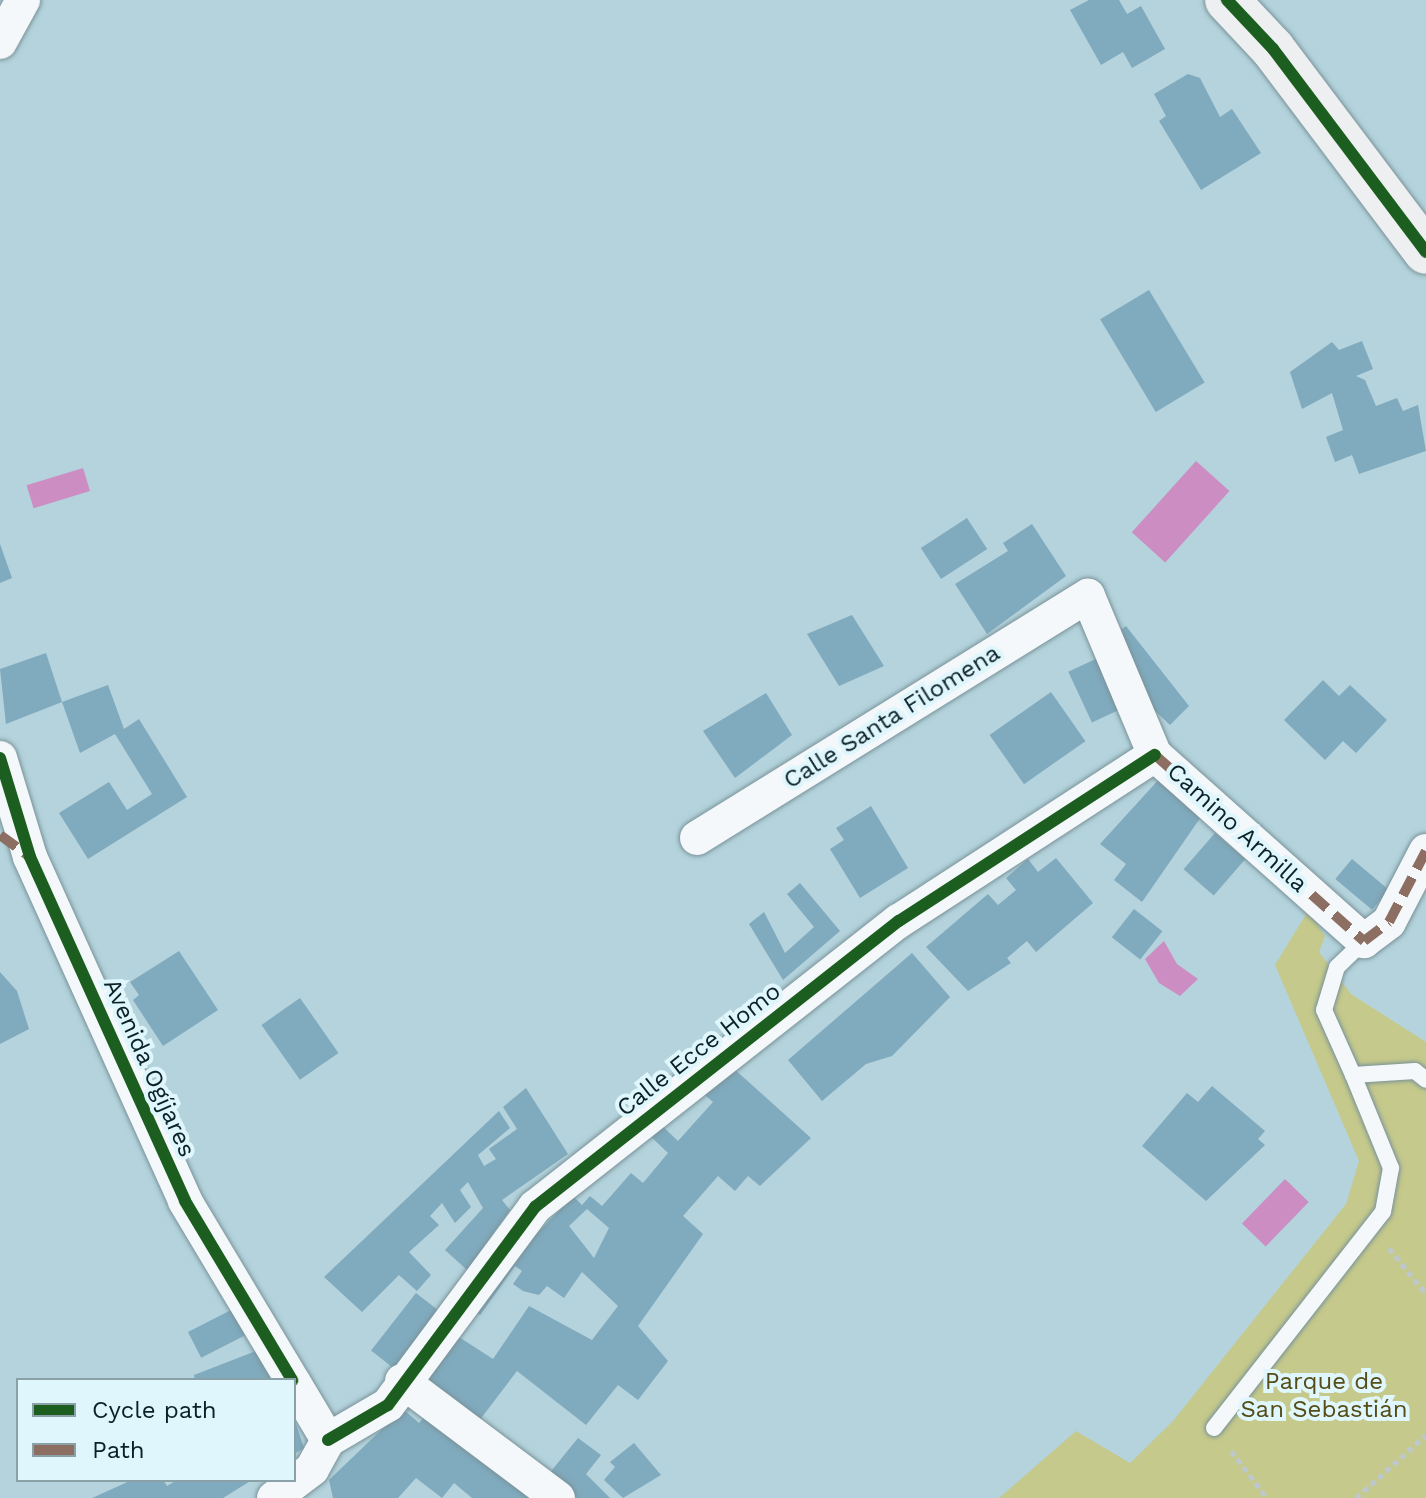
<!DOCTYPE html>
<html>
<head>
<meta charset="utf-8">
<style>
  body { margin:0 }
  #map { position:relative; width:1426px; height:1498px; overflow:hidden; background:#b4d3dc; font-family:"Work Sans",sans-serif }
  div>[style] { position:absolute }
  .green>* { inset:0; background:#c5c98b }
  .water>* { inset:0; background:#cc8ec2; transform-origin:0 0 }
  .building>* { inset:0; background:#80aabd; transform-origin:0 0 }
  .path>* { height:5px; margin-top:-2.5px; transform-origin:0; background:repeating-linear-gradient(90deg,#bec8cb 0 6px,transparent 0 10px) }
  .roads { filter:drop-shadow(0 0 2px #799299) drop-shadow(0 0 2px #799299) }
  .lane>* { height:16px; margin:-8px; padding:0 8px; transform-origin:8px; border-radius:8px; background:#f4f8fa }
  .street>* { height:34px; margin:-17px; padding:0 17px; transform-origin:17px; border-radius:17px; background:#f4f8fa }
  .secondary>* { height:44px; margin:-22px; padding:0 22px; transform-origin:22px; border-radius:22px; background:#eeeff0 }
  .quiet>* { height:10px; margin-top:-5px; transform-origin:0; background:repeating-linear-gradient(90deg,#8d6e63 0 20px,transparent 0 30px) }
  .cycleway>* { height:12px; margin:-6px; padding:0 6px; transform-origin:6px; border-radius:6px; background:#1b5e20 }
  span { translate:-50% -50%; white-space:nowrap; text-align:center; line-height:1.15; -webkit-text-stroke:8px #e0f6fd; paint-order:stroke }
  .street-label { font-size:24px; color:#0a2128 }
  .park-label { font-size:24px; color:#554d17 }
  .legend { position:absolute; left:16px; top:1378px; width:280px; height:104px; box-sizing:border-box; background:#e0f6fd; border:2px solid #8aa1a8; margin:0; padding:10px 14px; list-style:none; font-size:24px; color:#0a2128 }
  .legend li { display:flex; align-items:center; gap:16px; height:40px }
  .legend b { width:40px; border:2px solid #8aa1a8 }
</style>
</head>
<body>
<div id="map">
  <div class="green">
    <i style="clip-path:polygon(1308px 911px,1325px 936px,1319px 952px,1351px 994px,1426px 1042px,1426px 1498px,999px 1498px,1076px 1431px,1130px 1463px,1173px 1421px,1346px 1204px,1359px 1161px,1275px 965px)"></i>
  </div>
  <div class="water">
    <i style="left:1196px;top:461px;width:45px;height:96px;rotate:42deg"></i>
    <i style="left:83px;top:468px;width:24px;height:59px;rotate:73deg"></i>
    <i style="clip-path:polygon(1164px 941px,1177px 964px,1198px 979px,1180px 996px,1159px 983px,1145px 959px)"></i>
    <i style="left:1285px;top:1179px;width:33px;height:62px;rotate:44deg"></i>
  </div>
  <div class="building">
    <i style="clip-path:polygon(1089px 0,1119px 0,1127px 14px,1141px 6px,1165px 49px,1132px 68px,1123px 52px,1101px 65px,1070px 10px)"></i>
    <i style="clip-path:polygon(1188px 74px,1200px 78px,1220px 117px,1232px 109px,1261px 153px,1201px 190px,1159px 121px,1166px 116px,1154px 94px)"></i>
    <i style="left:1149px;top:290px;width:108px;height:57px;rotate:59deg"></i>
    <i style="clip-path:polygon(1362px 341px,1373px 369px,1356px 376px,1365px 380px,1376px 406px,1397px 398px,1403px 411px,1418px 405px,1426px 451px,1359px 474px,1352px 455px,1335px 462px,1326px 437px,1343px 430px,1332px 393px,1302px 409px,1290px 372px,1332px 342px,1339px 350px)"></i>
    <i style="left:967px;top:518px;width:37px;height:55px;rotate:57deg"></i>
    <i style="clip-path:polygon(1032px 524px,1066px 576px,987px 634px,955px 584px,1008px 551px,1003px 543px)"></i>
    <i style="clip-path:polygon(0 544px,12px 578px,0 583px)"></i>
    <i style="clip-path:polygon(852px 615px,884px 666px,839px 686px,807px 634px)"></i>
    <i style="clip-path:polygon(1126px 626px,1189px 706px,1170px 725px,1151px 707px,1118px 632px)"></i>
    <i style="clip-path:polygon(46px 653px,62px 702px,6px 724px,0 669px)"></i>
    <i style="left:1100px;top:657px;width:56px;height:35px;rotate:65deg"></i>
    <i style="clip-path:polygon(1323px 680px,1339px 696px,1350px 685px,1387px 720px,1356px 753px,1343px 741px,1325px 760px,1284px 720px)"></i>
    <i style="clip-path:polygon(108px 685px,124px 729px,139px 719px,187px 797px,88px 859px,59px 813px,109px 782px,127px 810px,152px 794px,115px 734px,80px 753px,62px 702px)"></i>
    <i style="left:1051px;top:692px;width:60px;height:75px;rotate:55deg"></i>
    <i style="clip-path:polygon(766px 693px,792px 735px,735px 778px,703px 731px)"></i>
    <i style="clip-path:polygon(1161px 777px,1203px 814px,1142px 902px,1114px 880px,1126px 864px,1100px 844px)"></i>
    <i style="clip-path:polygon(871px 806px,908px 868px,860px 898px,830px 849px,844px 840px,836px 828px)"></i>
    <i style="left:1215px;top:833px;width:40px;height:48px;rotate:41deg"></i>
    <i style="clip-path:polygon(1056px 858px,1093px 903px,1036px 952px,1027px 941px,1007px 958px,1011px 963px,968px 991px,926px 947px,988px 894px,998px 905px,1016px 890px,1006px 878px,1028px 859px,1038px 872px)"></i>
    <i style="left:1352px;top:859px;width:48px;height:26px;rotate:40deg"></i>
    <i style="clip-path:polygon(800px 883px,840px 931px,783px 980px,749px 924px,764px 912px,785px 953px,814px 927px,787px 894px)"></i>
    <i style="left:1134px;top:909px;width:36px;height:36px;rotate:38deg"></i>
    <i style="clip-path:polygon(179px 951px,218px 1010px,163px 1046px,133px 1000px,139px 995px,130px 982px)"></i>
    <i style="clip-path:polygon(912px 953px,950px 997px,892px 1056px,866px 1064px,822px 1101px,788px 1060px)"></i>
    <i style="clip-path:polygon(0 972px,17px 991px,29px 1029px,0 1044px)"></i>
    <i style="left:300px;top:998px;width:67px;height:47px;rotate:55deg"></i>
    <i style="clip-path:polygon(evenodd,733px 1068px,811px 1138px,760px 1186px,748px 1176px,735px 1191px,718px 1176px,683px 1216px,703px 1234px,638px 1326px,668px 1361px,638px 1400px,618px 1385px,586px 1425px,517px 1371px,479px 1421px,420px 1373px,448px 1330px,493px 1359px,529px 1306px,592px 1340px,618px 1306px,582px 1272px,564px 1298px,547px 1286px,539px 1295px,523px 1291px,513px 1284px,522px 1271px,515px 1266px,480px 1315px,467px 1306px,573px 1196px,582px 1205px,590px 1196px,602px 1206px,631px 1173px,643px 1183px,668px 1153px,646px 1132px,658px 1122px,678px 1141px,713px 1102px,700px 1091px,733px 1068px,587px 1209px,609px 1228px,594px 1258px,569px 1226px,587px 1209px)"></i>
    <i style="clip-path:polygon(1212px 1086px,1265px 1131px,1258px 1139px,1265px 1145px,1206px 1201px,1142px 1146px,1187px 1093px,1198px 1102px)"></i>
    <i style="clip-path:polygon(526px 1088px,568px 1154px,502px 1200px,510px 1210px,467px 1270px,445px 1250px,483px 1208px,468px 1182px,460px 1190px,471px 1207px,455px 1223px,442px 1203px,430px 1216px,439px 1225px,409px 1252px,431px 1275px,417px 1291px,399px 1275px,362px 1312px,324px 1277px,499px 1111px,510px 1128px,478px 1155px,484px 1166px,496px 1159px,489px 1149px,517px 1129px,503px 1107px)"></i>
    <i style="left:416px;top:1293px;width:29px;height:73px;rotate:38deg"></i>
    <i style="left:237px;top:1307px;width:29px;height:55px;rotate:63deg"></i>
    <i style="clip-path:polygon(256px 1351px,275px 1380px,195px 1380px,194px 1375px)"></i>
    <i style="clip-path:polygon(403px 1409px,419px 1423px,431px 1410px,544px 1498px,472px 1498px,454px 1483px,442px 1498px,416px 1478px,398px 1498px,333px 1498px,329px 1480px)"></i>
    <i style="clip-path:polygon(294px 1418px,304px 1448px,294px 1454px)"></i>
    <i style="clip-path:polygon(578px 1438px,601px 1455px,586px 1474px,610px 1498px,577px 1498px,548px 1475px)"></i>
    <i style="clip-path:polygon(634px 1443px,661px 1475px,623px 1498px,604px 1480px,615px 1467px,610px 1462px)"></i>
    <i style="clip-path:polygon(132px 1480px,163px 1480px,167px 1486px,177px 1480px,252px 1480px,223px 1498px,92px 1498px)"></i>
  </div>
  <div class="path">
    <i style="left:1389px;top:1248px;width:59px;rotate:51.2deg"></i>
    <i style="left:1231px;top:1451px;width:59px;rotate:52.5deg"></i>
    <i style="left:1356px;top:1498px;width:94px;rotate:-42deg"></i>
  </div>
  <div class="roads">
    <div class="lane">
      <i style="left:1364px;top:941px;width:37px;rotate:136deg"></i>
      <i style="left:1337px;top:967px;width:45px;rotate:106.8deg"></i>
      <i style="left:1324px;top:1010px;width:71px;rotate:66deg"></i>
      <i style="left:1353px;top:1075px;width:62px;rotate:-3.7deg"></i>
      <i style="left:1415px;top:1071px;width:14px;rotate:39deg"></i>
      <i style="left:1214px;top:1428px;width:274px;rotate:-52deg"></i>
      <i style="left:1383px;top:1212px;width:45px;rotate:-79.7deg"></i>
      <i style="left:1391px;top:1168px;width:100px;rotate:-112.2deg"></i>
    </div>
    <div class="street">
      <i style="left:0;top:42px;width:48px;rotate:-61.3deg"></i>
      <i style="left:0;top:758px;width:103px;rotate:73.1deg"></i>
      <i style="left:30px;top:857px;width:377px;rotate:65.7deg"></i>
      <i style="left:185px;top:1201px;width:209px;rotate:59.1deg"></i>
      <i style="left:697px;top:838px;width:460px;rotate:-31.8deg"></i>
      <i style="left:1088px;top:596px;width:173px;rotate:67.2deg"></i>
      <i style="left:1155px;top:755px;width:280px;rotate:41.7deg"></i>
      <i style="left:1364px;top:941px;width:31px;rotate:-37deg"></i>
      <i style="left:1389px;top:922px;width:80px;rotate:-62.5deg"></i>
      <i style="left:402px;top:1381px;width:195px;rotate:36.9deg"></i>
      <i style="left:294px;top:1383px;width:66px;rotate:59.2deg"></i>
      <i style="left:328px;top:1440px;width:69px;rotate:-30.3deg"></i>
      <i style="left:388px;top:1405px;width:247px;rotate:-53.4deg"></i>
      <i style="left:535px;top:1207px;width:463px;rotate:-38.2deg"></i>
      <i style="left:899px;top:921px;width:305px;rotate:-33deg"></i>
      <i style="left:274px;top:1498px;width:48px;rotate:-37.3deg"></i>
      <i style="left:312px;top:1469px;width:33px;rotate:-61deg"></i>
    </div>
    <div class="secondary">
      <i style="left:1227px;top:0;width:67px;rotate:46.8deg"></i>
      <i style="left:1273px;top:49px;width:254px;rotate:53deg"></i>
    </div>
  </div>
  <div class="quiet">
    <i style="left:1155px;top:755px;width:280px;rotate:41.7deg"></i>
    <i style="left:1364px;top:941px;width:31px;rotate:-37deg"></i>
    <i style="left:1389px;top:922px;width:80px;rotate:-62.5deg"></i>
    <i style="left:0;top:835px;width:36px;rotate:36deg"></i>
  </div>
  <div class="cycleway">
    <i style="left:1227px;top:0;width:67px;rotate:46.8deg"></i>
    <i style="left:1273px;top:49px;width:254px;rotate:53deg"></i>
    <i style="left:0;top:758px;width:103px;rotate:73.1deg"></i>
    <i style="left:30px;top:857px;width:377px;rotate:65.7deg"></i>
    <i style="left:185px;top:1201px;width:209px;rotate:59.1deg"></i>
    <i style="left:328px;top:1440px;width:69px;rotate:-30.3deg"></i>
    <i style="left:388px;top:1405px;width:247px;rotate:-53.4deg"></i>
    <i style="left:535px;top:1207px;width:463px;rotate:-38.2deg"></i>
    <i style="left:899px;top:921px;width:305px;rotate:-33deg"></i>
  </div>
  <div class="street-label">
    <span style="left:892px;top:717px;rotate:-32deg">Calle Santa Filomena</span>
    <span style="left:1237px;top:828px;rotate:42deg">Camino Armilla</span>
    <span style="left:699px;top:1050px;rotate:-38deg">Calle Ecce Homo</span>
    <span style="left:149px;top:1068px;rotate:66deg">Avenida Ogíjares</span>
  </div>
  <div class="park-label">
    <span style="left:1324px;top:1396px">Parque de<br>San Sebastián</span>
  </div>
  <ul class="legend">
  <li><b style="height:10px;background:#1b5e20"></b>Cycle path</li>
  <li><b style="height:10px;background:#8d6e63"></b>Path</li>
  </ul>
</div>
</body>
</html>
